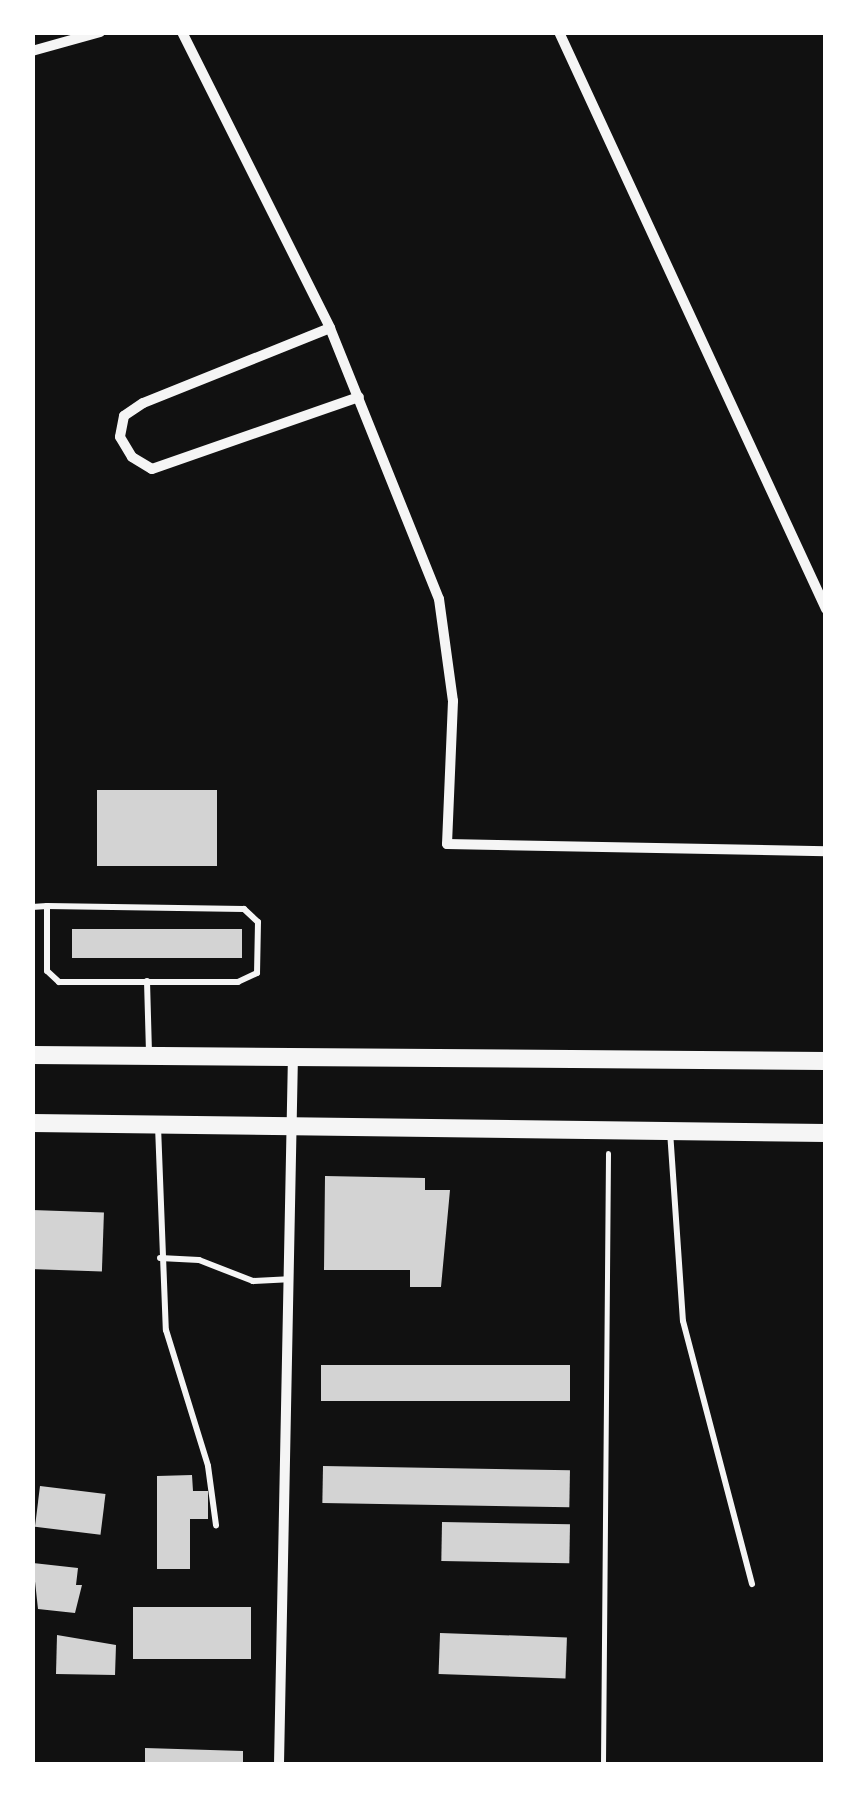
<!DOCTYPE html>
<html>
<head>
<meta charset="utf-8">
<style>
  body { margin:0 }
  #map { position:relative; width:858px; height:1797px; overflow:hidden; background:#111; font-family:"PT Sans Narrow",sans-serif }
  div>[style] { position:absolute }
  .building>* { inset:0; background:#d3d3d3; transform-origin:0 0 }
  .path>* { height:5px; margin:-2.5px; padding:0 2.5px; transform-origin:2.5px; border-radius:2.5px; background:#f5f5f5 }
  .service>* { height:6px; margin:-3px; padding:0 3px; transform-origin:3px; border-radius:3px; background:#f5f5f5 }
  .minor>* { height:10px; margin:-5px; padding:0 5px; transform-origin:5px; border-radius:5px; background:#f5f5f5 }
  .secondary>* { height:18px; margin:-9px; padding:0 9px; transform-origin:9px; border-radius:9px; background:#f5f5f5 }
  span { translate:-50% -50%; white-space:nowrap; text-align:center; line-height:1.15; -webkit-text-stroke:10px #fff; paint-order:stroke }
  .frame { position:absolute; inset:0; border:35px solid #fff; pointer-events:none }
</style>
</head>
<body>
<div id="map">
  <div class="building">
    <i style="left:97px;top:790px;width:120px;height:76px"></i>
    <i style="left:242px;top:929px;width:29px;height:170px;rotate:90deg"></i>
    <i style="clip-path:polygon(325px 1176px,425px 1178px,425px 1190px,450px 1190px,441px 1287px,410px 1287px,410px 1270px,324px 1270px)"></i>
    <i style="left:32px;top:1210px;width:72px;height:59px;rotate:2deg"></i>
    <i style="left:321px;top:1365px;width:249px;height:36px"></i>
    <i style="left:323px;top:1466px;width:247px;height:37px;rotate:1deg"></i>
    <i style="clip-path:polygon(192px 1475px,193px 1491px,208px 1491px,208px 1519px,190px 1519px,190px 1569px,157px 1569px,157px 1476px)"></i>
    <i style="left:40px;top:1486px;width:66px;height:41px;rotate:7deg"></i>
    <i style="left:442px;top:1522px;width:128px;height:39px;rotate:1deg"></i>
    <i style="clip-path:polygon(33px 1563px,78px 1568px,76px 1585px,82px 1585px,75px 1613px,38px 1609px)"></i>
    <i style="left:133px;top:1607px;width:118px;height:52px"></i>
    <i style="left:440px;top:1633px;width:127px;height:41px;rotate:2deg"></i>
    <i style="clip-path:polygon(57px 1635px,116px 1645px,115px 1675px,56px 1674px)"></i>
    <i style="clip-path:polygon(145px 1748px,243px 1751px,243px 1764px,145px 1764px)"></i>
  </div>
  <div class="path">
    <i style="left:603px;top:1764px;width:611px;rotate:-89.53deg"></i>
  </div>
  <div class="service">
    <i style="left:32px;top:907px;width:15px;rotate:-4deg"></i>
    <i style="left:47px;top:906px;width:197px;rotate:0.9deg"></i>
    <i style="left:244px;top:909px;width:19px;rotate:43deg"></i>
    <i style="left:258px;top:922px;width:51px;rotate:91.1deg"></i>
    <i style="left:257px;top:973px;width:21px;rotate:155deg"></i>
    <i style="left:238px;top:982px;width:179px;rotate:180deg"></i>
    <i style="left:59px;top:982px;width:16px;rotate:-137deg"></i>
    <i style="left:47px;top:971px;width:65px;rotate:-90deg"></i>
    <i style="left:147px;top:981px;width:73px;rotate:88.4deg"></i>
    <i style="left:158px;top:1126px;width:204px;rotate:87.8deg"></i>
    <i style="left:166px;top:1330px;width:142px;rotate:72.8deg"></i>
    <i style="left:208px;top:1466px;width:60px;rotate:82.3deg"></i>
    <i style="left:670px;top:1131px;width:190px;rotate:86.1deg"></i>
    <i style="left:683px;top:1321px;width:272px;rotate:75.3deg"></i>
    <i style="left:160px;top:1258px;width:39px;rotate:3deg"></i>
    <i style="left:199px;top:1260px;width:58px;rotate:21.3deg"></i>
    <i style="left:253px;top:1281px;width:35px;rotate:-3deg"></i>
  </div>
  <div class="minor">
    <i style="left:182px;top:32px;width:331px;rotate:63.4deg"></i>
    <i style="left:330px;top:328px;width:292px;rotate:68.1deg"></i>
    <i style="left:439px;top:599px;width:103px;rotate:82.2deg"></i>
    <i style="left:453px;top:701px;width:143px;rotate:92.4deg"></i>
    <i style="left:447px;top:844px;width:379px;rotate:1.1deg"></i>
    <i style="left:559px;top:32px;width:636px;rotate:65.17deg"></i>
    <i style="left:32px;top:51px;width:71px;rotate:-15.6deg"></i>
    <i style="left:330px;top:328px;width:201px;rotate:158.1deg"></i>
    <i style="left:143px;top:403px;width:23px;rotate:146deg"></i>
    <i style="left:124px;top:416px;width:21px;rotate:101deg"></i>
    <i style="left:120px;top:437px;width:23px;rotate:59deg"></i>
    <i style="left:132px;top:457px;width:23px;rotate:31deg"></i>
    <i style="left:152px;top:469px;width:219px;rotate:-19.2deg"></i>
    <i style="left:279px;top:1764px;width:708px;rotate:-88.87deg"></i>
  </div>
  <div class="secondary">
    <i style="left:32px;top:1055px;width:794px;rotate:0.43deg"></i>
    <i style="left:32px;top:1123px;width:794px;rotate:0.72deg"></i>
  </div>
  <div class="frame"></div>
</div>
</body>
</html>
